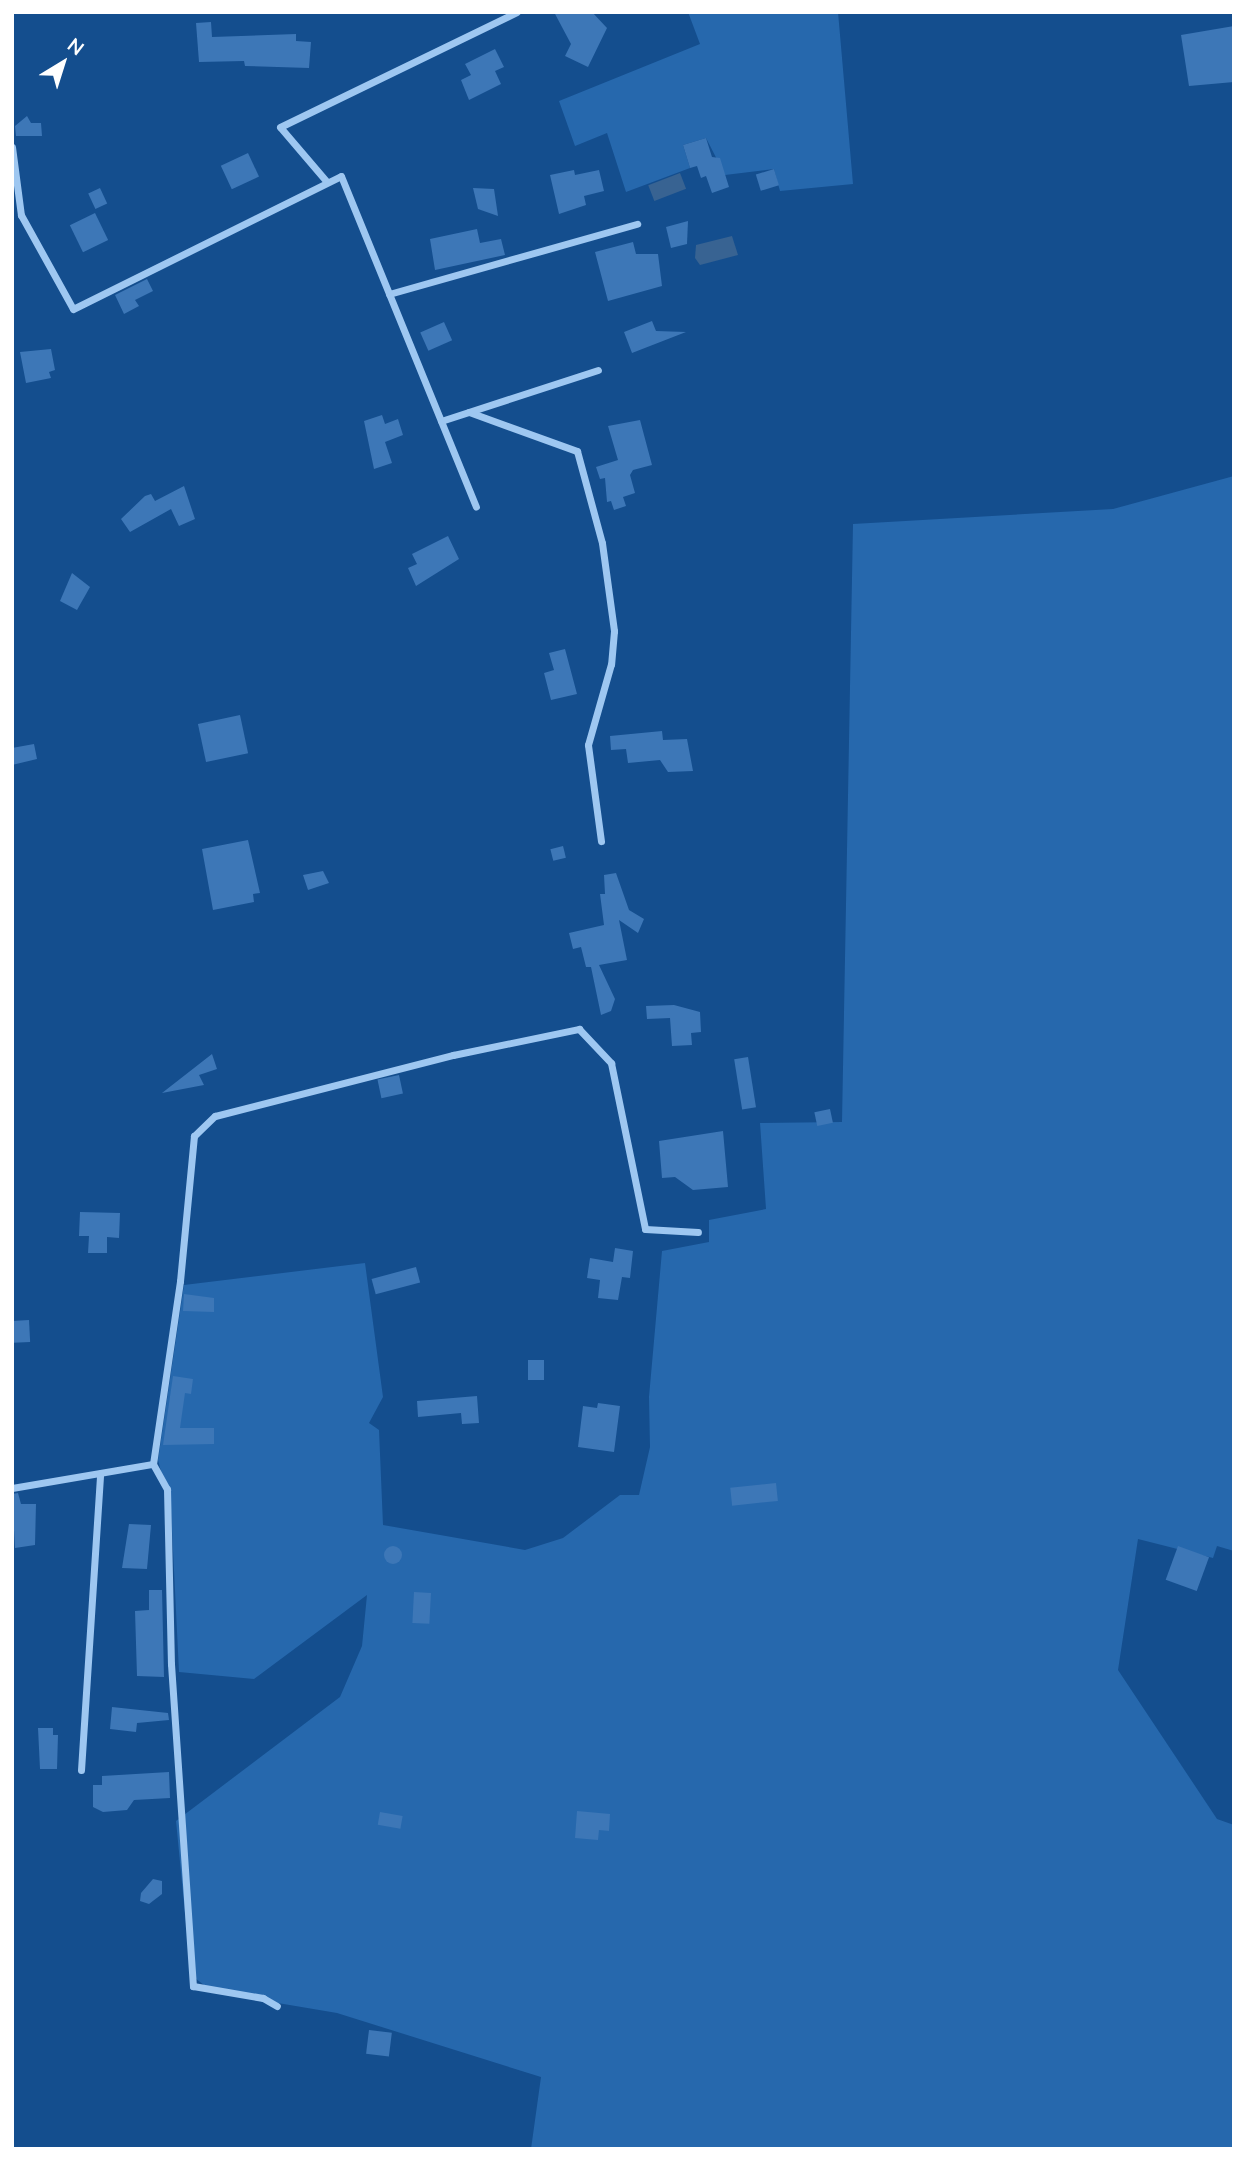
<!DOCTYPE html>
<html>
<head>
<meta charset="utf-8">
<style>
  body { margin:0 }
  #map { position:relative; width:1246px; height:2161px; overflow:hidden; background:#144e8e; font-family:Mulish,sans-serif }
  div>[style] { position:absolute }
  .green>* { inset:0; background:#2668ad }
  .water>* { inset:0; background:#386392; transform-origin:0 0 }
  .building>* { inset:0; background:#3d77b7; transform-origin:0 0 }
  .round { border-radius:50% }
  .street>* { height:7px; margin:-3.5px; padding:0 3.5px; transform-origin:3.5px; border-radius:3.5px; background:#9ec7f1 }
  span { translate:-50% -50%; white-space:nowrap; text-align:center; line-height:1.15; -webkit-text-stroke:7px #144e8e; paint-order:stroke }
  .frame { position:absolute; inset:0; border:14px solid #fff; pointer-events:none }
  .north { position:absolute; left:28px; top:28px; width:70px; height:70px; -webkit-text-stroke:5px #144e8e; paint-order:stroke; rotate:38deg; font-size:19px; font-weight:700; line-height:28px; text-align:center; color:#fff }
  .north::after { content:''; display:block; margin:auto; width:24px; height:32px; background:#fff; clip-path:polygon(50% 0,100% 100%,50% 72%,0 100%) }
</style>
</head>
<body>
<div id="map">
  <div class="green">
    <i style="clip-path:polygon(688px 12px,838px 12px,853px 184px,780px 191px,774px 169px,725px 175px,706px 138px,683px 145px,690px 168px,626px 192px,607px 133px,575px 146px,559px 101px,700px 44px)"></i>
    <i style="clip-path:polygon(1234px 476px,1234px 1551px,1217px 1546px,1213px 1558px,1138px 1539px,1118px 1670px,1217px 1819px,1234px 1825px,1234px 2149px,531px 2149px,541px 2077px,337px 2013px,213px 1992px,191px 1975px,176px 1821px,340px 1697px,362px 1646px,367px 1595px,254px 1679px,179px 1672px,171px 1509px,158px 1460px,184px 1285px,365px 1263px,383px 1397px,369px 1423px,379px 1430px,383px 1525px,525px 1550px,563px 1538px,620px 1495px,639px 1495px,650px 1447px,649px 1397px,662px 1251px,709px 1242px,709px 1220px,766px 1209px,760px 1123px,842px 1122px,853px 524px,1113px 509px)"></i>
  </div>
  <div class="water">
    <i style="left:680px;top:173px;width:17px;height:34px;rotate:69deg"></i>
    <i style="clip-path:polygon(732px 236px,738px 255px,700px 265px,695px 258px,696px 245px)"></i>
  </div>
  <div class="building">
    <i style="clip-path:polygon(554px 12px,592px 12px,607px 28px,588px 67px,565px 56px,571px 44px)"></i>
    <i style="clip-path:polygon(211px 22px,212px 37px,296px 34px,296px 41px,311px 42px,309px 68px,245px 66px,244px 61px,199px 62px,196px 23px)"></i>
    <i style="clip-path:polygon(1234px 26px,1234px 82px,1189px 86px,1181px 35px)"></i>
    <i style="clip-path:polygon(495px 49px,504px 67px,495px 71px,501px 84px,469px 100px,461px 80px,471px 75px,465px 64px)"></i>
    <i style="clip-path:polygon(27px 116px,31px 123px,41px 123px,42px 136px,16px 136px,15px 126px)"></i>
    <i style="clip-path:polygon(706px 138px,712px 157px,720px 158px,729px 187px,712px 193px,706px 176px,701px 178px,697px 166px,690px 168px,683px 145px)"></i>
    <i style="left:248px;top:153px;width:26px;height:30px;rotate:65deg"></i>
    <i style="left:774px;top:169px;width:17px;height:19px;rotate:73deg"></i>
    <i style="clip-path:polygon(574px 170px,575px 175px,599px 170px,604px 191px,584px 196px,586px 205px,559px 214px,550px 175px)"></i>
    <i style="left:100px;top:188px;width:17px;height:13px;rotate:65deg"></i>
    <i style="clip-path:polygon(473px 188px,494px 189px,498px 216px,478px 209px)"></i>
    <i style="left:95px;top:213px;width:30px;height:28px;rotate:64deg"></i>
    <i style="clip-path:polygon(688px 221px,687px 244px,671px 248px,666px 227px)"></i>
    <i style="clip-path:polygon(477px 229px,480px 243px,501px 239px,505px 255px,435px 270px,430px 239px)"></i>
    <i style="clip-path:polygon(633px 242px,636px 254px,658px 254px,662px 286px,608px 301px,595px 252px)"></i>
    <i style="clip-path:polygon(147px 279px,153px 291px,135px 300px,139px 306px,124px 314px,115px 295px)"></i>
    <i style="clip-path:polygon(652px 321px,656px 331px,686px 332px,632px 353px,624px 332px)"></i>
    <i style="left:444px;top:322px;width:20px;height:26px;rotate:66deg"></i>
    <i style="clip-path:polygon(51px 349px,55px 370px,49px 372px,51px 378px,26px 383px,20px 352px)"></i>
    <i style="clip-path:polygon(382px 415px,385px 424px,398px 419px,403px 435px,385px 442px,392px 463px,374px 469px,364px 421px)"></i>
    <i style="clip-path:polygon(640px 420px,652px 465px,633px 470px,630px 475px,635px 493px,623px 497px,626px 506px,614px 510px,611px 501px,607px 502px,605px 478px,600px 479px,596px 467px,618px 460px,608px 426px)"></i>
    <i style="clip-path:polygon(184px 486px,195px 519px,179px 526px,171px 509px,130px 532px,121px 519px,145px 496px,151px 494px,155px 501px)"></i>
    <i style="clip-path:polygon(448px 536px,459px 559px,416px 586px,408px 568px,417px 564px,412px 554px)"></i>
    <i style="clip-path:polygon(72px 573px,90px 587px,77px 610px,60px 601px)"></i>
    <i style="clip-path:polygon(565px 649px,577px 694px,551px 700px,544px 673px,554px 670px,549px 653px)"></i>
    <i style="left:240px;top:715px;width:39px;height:43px;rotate:78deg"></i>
    <i style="clip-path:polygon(662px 731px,663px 740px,687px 739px,693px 771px,668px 772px,660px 760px,628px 763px,626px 749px,611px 750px,610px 736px)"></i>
    <i style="clip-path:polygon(34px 744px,37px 759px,12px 765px,12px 748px)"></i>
    <i style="clip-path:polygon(248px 840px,260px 893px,253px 894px,254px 902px,213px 910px,202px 849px)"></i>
    <i style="left:563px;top:846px;width:12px;height:13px;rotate:76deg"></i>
    <i style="clip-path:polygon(323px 871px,329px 883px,308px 890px,303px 875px)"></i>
    <i style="clip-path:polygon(616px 873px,629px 910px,644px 919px,638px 933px,619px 920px,627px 960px,599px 965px,615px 999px,611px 1011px,601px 1015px,591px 967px,586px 967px,581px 947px,573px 949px,569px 933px,604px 925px,600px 894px,605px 894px,604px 875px)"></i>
    <i style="clip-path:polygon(674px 1005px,700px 1012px,701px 1032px,691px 1033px,692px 1045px,672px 1046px,670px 1018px,647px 1019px,646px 1006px)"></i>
    <i style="clip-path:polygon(212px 1054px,217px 1069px,199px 1075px,204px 1085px,162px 1093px)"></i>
    <i style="left:748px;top:1057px;width:51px;height:14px;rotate:81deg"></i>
    <i style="left:399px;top:1075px;width:19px;height:22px;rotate:78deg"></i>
    <i style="left:830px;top:1109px;width:14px;height:16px;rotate:78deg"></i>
    <i style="clip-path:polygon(723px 1131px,728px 1187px,693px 1190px,675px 1177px,662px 1178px,659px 1141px)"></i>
    <i style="clip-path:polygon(80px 1212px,120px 1213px,119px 1238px,107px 1237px,107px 1253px,88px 1253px,89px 1236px,79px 1236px)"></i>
    <i style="clip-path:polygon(615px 1248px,633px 1251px,630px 1278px,622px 1277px,618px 1300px,598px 1298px,600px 1280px,587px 1278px,590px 1258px,613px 1262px)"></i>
    <i style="left:416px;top:1267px;width:16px;height:46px;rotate:75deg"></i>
    <i style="clip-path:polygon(184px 1294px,214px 1298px,214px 1312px,183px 1311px)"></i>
    <i style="left:29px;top:1320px;width:22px;height:17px;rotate:87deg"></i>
    <i style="left:528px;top:1360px;width:16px;height:20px"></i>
    <i style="clip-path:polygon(173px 1376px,193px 1379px,191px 1394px,185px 1393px,180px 1428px,214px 1428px,214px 1444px,163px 1445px)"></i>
    <i style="clip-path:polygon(477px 1396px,479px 1423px,462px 1424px,461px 1413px,418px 1417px,417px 1401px)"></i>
    <i style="clip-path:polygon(598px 1403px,620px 1406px,614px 1452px,578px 1447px,583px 1406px,597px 1408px)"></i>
    <i style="left:776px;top:1483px;width:18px;height:46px;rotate:84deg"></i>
    <i style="clip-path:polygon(18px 1493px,21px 1504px,36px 1504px,35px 1545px,15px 1548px,12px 1494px)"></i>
    <i style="clip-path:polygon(129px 1524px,151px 1525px,147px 1569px,122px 1568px)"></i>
    <i style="left:1178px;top:1546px;width:33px;height:36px;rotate:20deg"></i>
    <i class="round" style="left:384px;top:1546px;width:18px;height:18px"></i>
    <i style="clip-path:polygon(149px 1590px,162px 1590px,164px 1677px,137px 1676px,135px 1611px,149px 1610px)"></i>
    <i style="left:414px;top:1592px;width:17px;height:31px;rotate:3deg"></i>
    <i style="clip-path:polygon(112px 1707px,168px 1713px,169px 1720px,137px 1723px,136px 1732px,110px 1729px)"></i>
    <i style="clip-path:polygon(38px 1728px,53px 1728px,53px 1735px,58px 1735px,57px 1769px,40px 1769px)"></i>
    <i style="clip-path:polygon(169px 1772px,170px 1798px,134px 1800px,127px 1810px,103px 1812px,93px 1807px,93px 1785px,102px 1785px,102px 1776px)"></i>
    <i style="clip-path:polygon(577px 1811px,610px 1814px,609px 1831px,599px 1830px,598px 1840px,575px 1838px)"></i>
    <i style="left:380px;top:1812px;width:23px;height:13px;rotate:10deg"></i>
    <i style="clip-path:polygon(153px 1879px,162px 1881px,162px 1894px,149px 1904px,140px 1901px,141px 1893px)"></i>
    <i style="left:369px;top:2030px;width:23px;height:24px;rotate:7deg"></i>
  </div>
  <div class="street">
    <i style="left:12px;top:147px;width:69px;rotate:82.5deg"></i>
    <i style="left:21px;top:215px;width:107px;rotate:61deg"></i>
    <i style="left:73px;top:309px;width:299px;rotate:-26.4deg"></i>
    <i style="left:341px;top:176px;width:357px;rotate:67.8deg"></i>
    <i style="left:327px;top:182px;width:72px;rotate:-130.5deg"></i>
    <i style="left:280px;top:127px;width:263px;rotate:-25.9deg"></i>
    <i style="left:389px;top:294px;width:258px;rotate:-15.8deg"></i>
    <i style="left:469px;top:412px;width:115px;rotate:19.9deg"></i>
    <i style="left:577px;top:451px;width:95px;rotate:74.8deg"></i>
    <i style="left:602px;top:543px;width:89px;rotate:82.2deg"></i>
    <i style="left:614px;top:631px;width:33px;rotate:95deg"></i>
    <i style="left:611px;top:664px;width:84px;rotate:105.9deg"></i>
    <i style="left:588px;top:745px;width:97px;rotate:82.3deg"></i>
    <i style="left:441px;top:421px;width:165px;rotate:-18deg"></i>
    <i style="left:153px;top:1464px;width:29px;rotate:61deg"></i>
    <i style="left:167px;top:1489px;width:175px;rotate:88.7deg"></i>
    <i style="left:171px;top:1664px;width:323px;rotate:86.1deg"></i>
    <i style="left:193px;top:1986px;width:71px;rotate:9.7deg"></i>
    <i style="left:263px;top:1998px;width:16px;rotate:30deg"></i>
    <i style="left:12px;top:1488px;width:143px;rotate:-9.7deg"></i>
    <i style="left:153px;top:1464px;width:185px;rotate:-81.6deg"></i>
    <i style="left:180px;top:1281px;width:146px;rotate:-84.5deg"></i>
    <i style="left:194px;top:1136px;width:29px;rotate:-44deg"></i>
    <i style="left:215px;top:1116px;width:246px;rotate:-14.4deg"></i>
    <i style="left:453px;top:1055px;width:129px;rotate:-11.7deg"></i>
    <i style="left:579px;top:1029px;width:47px;rotate:46.7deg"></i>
    <i style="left:611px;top:1063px;width:169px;rotate:78.4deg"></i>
    <i style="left:645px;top:1229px;width:53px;rotate:3.2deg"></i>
    <i style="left:81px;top:1770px;width:297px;rotate:-86.3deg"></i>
  </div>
  <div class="frame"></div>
  <div class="north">N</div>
</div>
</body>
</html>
